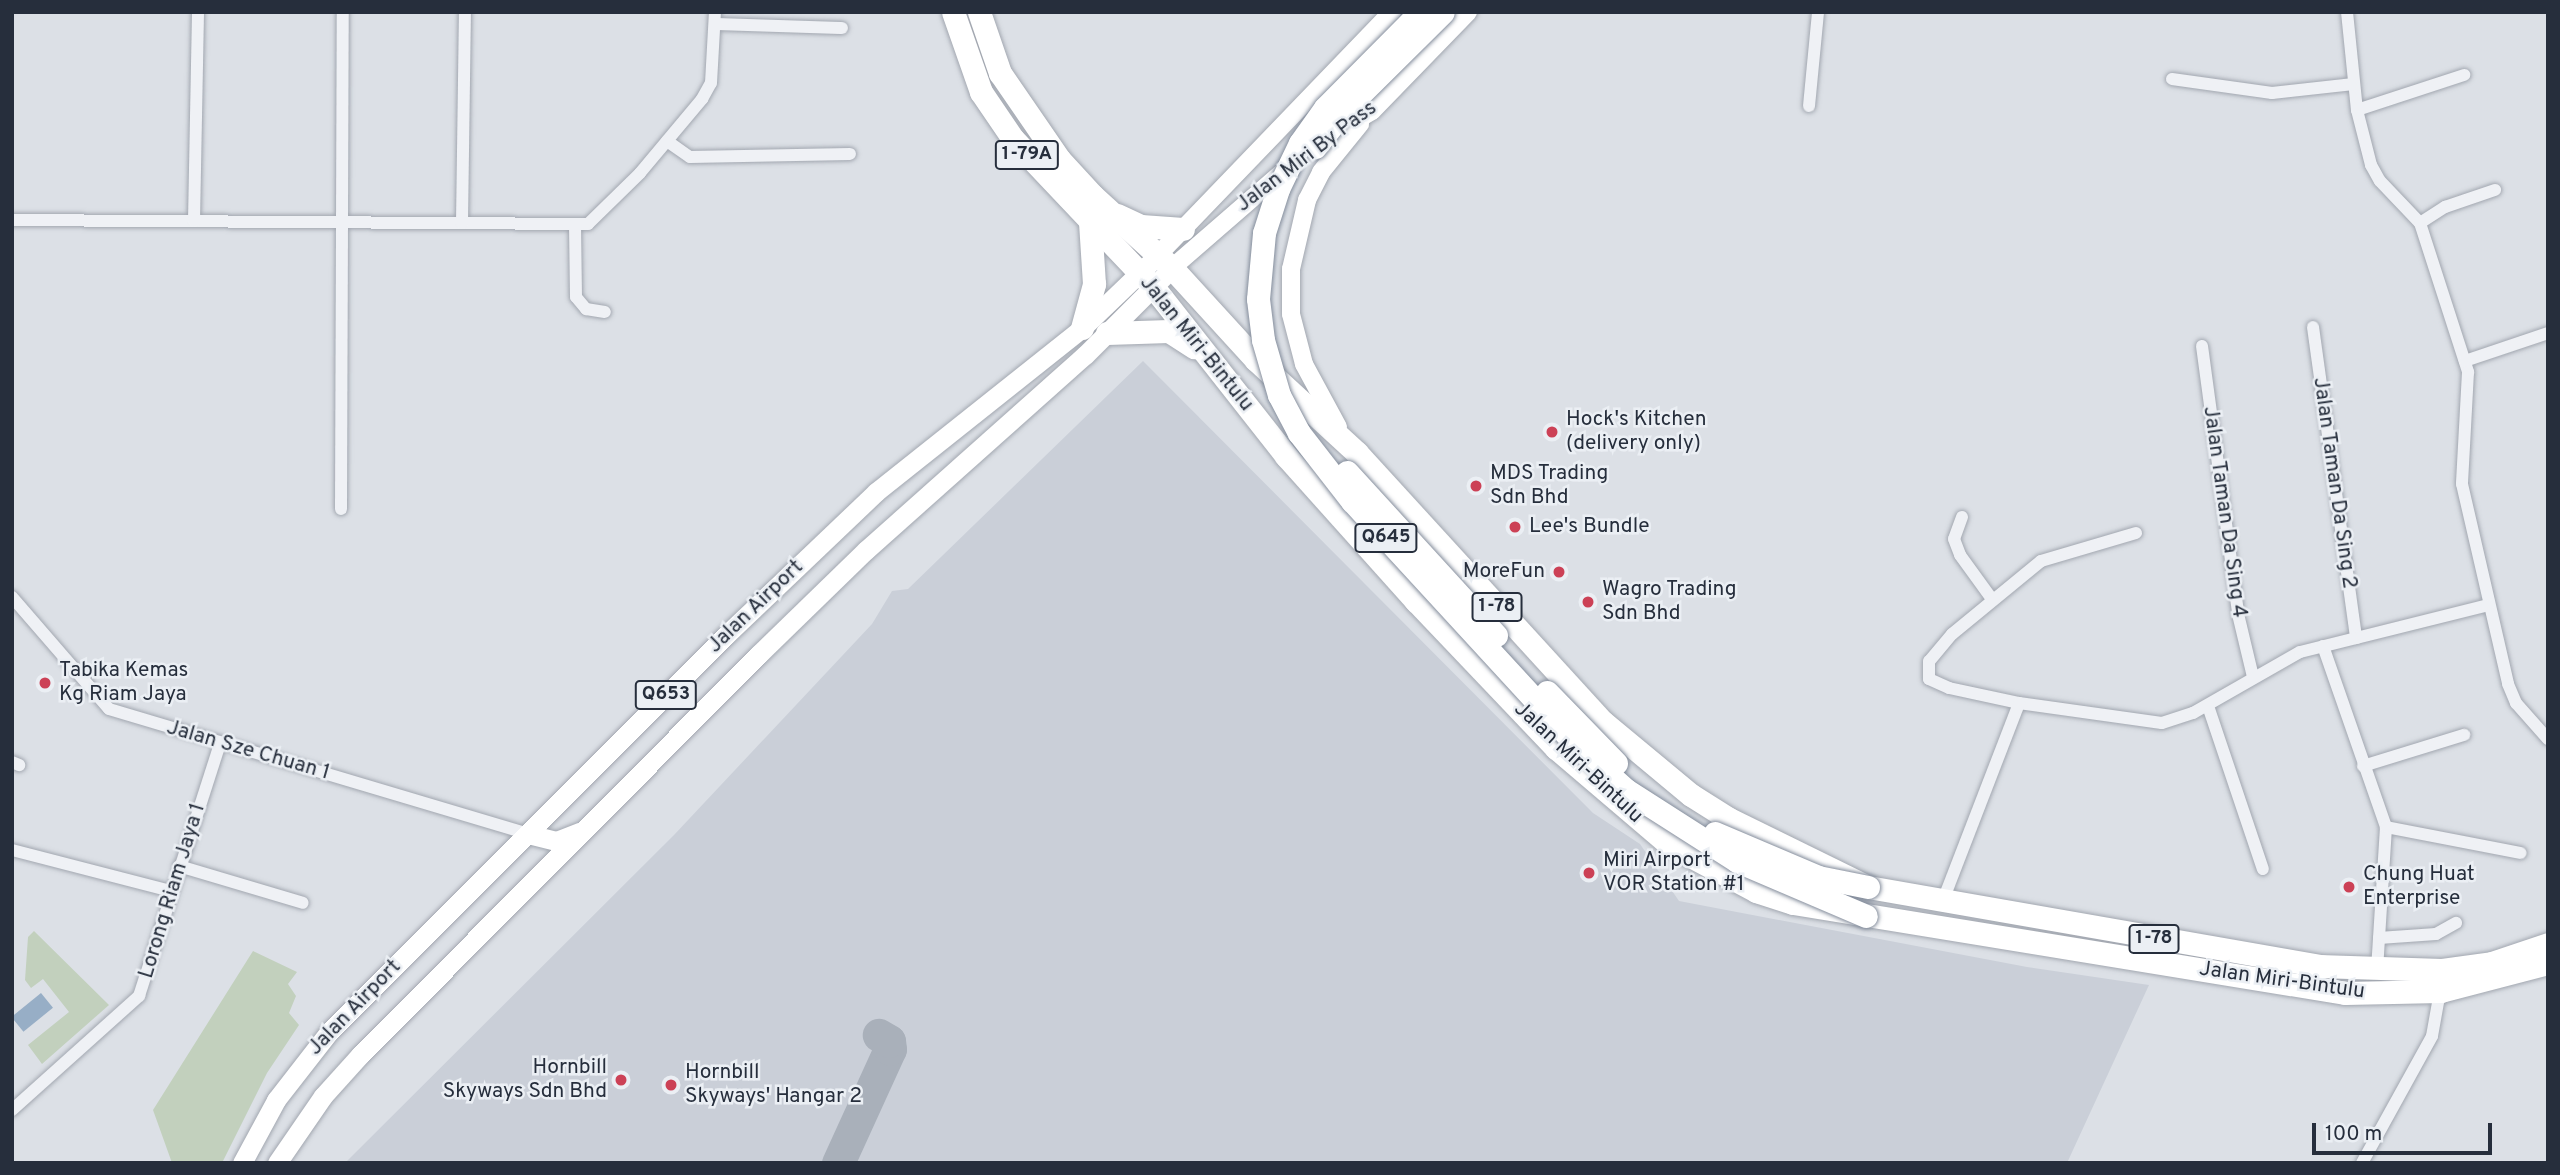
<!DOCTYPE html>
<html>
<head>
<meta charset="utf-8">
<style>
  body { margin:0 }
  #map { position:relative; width:2560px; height:1175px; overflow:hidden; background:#dce0e6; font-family:Overpass,sans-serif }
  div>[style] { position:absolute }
  .built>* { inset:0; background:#cacfd8 }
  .green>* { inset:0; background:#c2d0bd }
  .water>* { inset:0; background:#97aec6; transform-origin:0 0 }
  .taxiway>* { height:33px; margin:-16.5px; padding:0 16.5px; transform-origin:16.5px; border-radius:16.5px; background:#a9b0ba }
  .roads { filter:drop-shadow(0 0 2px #a2a7b0) drop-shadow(0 0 2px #a2a7b0) }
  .street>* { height:12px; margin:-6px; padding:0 6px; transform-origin:6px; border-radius:6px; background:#eff1f5 }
  .secondary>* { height:18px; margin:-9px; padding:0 9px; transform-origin:9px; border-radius:9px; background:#fff }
  .primary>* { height:19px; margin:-9.5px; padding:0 9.5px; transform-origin:9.5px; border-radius:9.5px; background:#fff }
  .highway>* { height:23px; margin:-11.5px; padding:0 11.5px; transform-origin:11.5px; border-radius:11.5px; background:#fff }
  .bridges { filter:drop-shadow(0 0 2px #848d9c) drop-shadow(0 0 2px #848d9c) }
  .highway-bridge>* { height:23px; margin:-11.5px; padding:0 11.5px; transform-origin:11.5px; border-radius:11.5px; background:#fff }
  .dots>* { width:19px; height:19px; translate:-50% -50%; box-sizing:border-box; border:4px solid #ebeff4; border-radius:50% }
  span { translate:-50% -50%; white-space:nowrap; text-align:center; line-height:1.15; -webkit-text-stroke:5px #ebeff4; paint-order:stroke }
  .shield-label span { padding:2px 5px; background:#ebeff4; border:2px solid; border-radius:5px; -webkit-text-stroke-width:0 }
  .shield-label { font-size:19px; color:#262e3c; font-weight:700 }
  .street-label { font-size:21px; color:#262e3c }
  .poi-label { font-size:21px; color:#262e3c }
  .left { translate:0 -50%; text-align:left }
  .right { translate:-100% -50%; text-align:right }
  .frame { position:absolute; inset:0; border:14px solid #262e3c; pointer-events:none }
  .scale { position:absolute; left:2312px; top:1123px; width:180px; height:32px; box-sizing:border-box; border:4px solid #262e3c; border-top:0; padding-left:9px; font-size:21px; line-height:24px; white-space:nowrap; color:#262e3c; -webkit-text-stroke:5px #ebeff4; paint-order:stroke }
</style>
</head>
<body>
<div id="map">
  <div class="built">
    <i style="clip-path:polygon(1143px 361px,1593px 813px,1640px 844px,1679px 901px,2027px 967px,2149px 985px,2067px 1163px,345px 1163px,674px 835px,872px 624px,892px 591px,908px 589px)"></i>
  </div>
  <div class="green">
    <i style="clip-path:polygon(34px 931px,109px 1005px,42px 1064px,28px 1045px,69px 1012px,43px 979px,31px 988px,25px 980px,28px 937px)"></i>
    <i style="clip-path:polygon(253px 951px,297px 972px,288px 984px,296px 996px,289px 1013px,299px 1025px,267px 1073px,222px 1163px,172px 1163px,153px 1110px)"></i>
  </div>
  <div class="water">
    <i style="left:41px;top:993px;width:19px;height:38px;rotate:51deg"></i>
  </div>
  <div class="taxiway">
    <i style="left:838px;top:1163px;width:125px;rotate:-65.5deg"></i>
    <i style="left:890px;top:1049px;width:8px;rotate:-97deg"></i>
    <i style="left:889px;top:1041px;width:12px;rotate:-149deg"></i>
  </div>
  <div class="roads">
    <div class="street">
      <i style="left:2347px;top:12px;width:99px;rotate:84.2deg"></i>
      <i style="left:2357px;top:110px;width:57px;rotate:75.7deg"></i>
      <i style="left:2371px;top:165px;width:18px;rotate:61deg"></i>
      <i style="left:2380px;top:181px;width:58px;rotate:46.4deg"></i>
      <i style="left:2420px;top:223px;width:157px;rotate:72.1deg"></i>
      <i style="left:2468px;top:372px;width:112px;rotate:93.1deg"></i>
      <i style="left:2462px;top:484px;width:205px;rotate:77deg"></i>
      <i style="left:2508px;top:684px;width:21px;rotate:67deg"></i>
      <i style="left:2516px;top:703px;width:48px;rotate:48.4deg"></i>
      <i style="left:715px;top:24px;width:127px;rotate:1.8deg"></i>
      <i style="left:2172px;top:79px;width:101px;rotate:8deg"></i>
      <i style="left:2272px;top:93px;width:82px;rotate:-6.3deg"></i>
      <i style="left:1809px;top:106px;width:94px;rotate:-84.5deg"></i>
      <i style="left:2357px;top:110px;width:113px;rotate:-18.1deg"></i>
      <i style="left:667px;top:141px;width:28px;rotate:35deg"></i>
      <i style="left:690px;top:157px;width:160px;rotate:-1.1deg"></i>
      <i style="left:12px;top:220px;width:576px;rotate:0.4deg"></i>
      <i style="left:588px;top:224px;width:73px;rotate:-44.4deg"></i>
      <i style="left:640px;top:173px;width:97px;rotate:-50deg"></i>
      <i style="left:702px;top:99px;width:18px;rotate:-61deg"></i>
      <i style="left:711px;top:83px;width:71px;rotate:-86.8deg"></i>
      <i style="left:194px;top:221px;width:209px;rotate:-88.9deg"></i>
      <i style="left:462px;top:223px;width:211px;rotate:-89.2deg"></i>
      <i style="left:2420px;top:223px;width:30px;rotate:-33deg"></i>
      <i style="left:2445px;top:207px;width:53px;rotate:-18.8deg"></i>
      <i style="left:575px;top:225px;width:72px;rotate:89.2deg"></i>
      <i style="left:576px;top:297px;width:16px;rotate:50deg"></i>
      <i style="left:586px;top:309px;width:19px;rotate:9deg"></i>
      <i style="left:2313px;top:327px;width:314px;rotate:82.1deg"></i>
      <i style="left:2202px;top:346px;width:270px;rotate:82.3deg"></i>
      <i style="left:2238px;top:614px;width:65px;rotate:76.6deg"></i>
      <i style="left:2465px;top:361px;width:88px;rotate:-18.6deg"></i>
      <i style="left:341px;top:509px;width:497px;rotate:-89.8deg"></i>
      <i style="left:1962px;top:517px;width:23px;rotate:110deg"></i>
      <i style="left:1954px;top:539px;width:17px;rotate:69deg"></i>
      <i style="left:1960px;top:555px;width:54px;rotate:54deg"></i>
      <i style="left:2136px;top:533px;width:99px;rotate:163.6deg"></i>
      <i style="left:2041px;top:561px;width:115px;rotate:140.6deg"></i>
      <i style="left:1952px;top:634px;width:35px;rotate:130deg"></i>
      <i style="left:1929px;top:661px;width:18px;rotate:90deg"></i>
      <i style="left:1929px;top:679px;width:22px;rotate:24deg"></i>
      <i style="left:1949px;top:688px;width:72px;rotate:12.1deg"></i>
      <i style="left:2019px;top:703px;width:144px;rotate:8deg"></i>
      <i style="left:2162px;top:723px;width:33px;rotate:-18deg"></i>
      <i style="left:2193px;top:713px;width:123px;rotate:-29.7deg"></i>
      <i style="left:2300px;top:652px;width:194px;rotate:-14deg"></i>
      <i style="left:12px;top:597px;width:148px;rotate:49.1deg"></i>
      <i style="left:109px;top:709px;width:437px;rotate:16.6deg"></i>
      <i style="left:2323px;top:646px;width:192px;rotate:70.8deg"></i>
      <i style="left:2386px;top:827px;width:143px;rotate:93.6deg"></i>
      <i style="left:2208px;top:706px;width:172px;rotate:71.4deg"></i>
      <i style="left:12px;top:762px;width:8px;rotate:23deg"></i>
      <i style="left:2363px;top:766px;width:106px;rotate:-17.1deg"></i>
      <i style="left:2386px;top:827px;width:137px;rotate:10.9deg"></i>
      <i style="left:12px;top:850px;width:164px;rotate:14.5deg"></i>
      <i style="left:179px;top:866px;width:129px;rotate:16.6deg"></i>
      <i style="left:1942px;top:903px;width:214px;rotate:-68.9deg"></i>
      <i style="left:2379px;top:938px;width:57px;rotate:-4deg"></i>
      <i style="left:2436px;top:934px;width:23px;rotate:-29deg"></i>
      <i style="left:12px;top:1110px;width:171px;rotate:-41.9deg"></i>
      <i style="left:139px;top:996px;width:266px;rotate:-72.2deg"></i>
      <i style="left:2362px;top:1163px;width:145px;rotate:-61.1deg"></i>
      <i style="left:2432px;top:1036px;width:51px;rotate:-79.8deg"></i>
    </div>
    <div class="secondary">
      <i style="left:1328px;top:137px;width:51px;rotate:-30.6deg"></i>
      <i style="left:1372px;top:111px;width:138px;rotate:-45.9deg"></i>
      <i style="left:1157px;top:256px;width:339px;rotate:-46.1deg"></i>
      <i style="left:1172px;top:268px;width:151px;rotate:-41deg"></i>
      <i style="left:1338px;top:427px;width:72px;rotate:-118.4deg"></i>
      <i style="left:1304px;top:364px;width:52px;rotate:-104.6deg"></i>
      <i style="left:1291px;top:314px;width:45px;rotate:-90deg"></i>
      <i style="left:1291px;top:269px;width:71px;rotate:-76.9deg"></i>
      <i style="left:1307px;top:200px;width:31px;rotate:-63deg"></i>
      <i style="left:1321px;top:172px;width:62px;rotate:-50.9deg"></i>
    </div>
    <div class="primary">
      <i style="left:528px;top:834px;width:29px;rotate:14deg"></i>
      <i style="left:556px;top:841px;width:26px;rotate:-21deg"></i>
      <i style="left:242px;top:1163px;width:72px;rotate:-61.6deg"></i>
      <i style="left:276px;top:1100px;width:86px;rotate:-52.1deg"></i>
      <i style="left:329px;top:1032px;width:561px;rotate:-45deg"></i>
      <i style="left:726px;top:635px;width:207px;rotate:-43.6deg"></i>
      <i style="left:876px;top:492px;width:263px;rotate:-38.5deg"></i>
      <i style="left:1082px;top:328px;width:104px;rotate:-43.8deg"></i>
      <i style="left:277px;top:1163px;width:81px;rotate:-55.5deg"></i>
      <i style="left:323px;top:1096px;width:55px;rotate:-47.9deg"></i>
      <i style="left:360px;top:1055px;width:566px;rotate:-45.14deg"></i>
      <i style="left:759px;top:654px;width:149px;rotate:-44.2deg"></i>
      <i style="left:866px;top:550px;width:293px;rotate:-41.7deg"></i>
      <i style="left:1085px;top:355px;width:123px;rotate:-45deg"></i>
    </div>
    <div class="highway">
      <i style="left:953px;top:12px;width:85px;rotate:70.7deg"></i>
      <i style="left:981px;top:92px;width:57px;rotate:55.8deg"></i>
      <i style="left:1013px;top:139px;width:205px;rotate:46.6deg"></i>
      <i style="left:1154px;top:288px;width:214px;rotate:51.8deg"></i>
      <i style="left:1286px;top:456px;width:195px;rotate:48.1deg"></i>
      <i style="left:1416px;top:601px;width:203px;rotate:46.4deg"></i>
      <i style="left:1556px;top:748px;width:150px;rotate:40.4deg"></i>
      <i style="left:1670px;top:845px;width:98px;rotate:28.1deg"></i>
      <i style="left:1756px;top:891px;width:39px;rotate:18deg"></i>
      <i style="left:1793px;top:903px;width:559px;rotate:9.26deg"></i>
      <i style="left:2345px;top:993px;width:96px;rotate:-1.2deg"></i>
      <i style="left:2441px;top:991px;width:111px;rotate:-14.7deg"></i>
      <i style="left:979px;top:12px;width:65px;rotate:71deg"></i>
      <i style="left:1000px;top:73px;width:104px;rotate:55.5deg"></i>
      <i style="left:1059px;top:159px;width:49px;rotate:47.5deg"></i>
      <i style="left:1092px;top:195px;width:108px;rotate:42.4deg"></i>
      <i style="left:1172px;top:268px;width:125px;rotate:47.6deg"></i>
      <i style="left:1256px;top:360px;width:137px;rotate:42.6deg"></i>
      <i style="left:1357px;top:453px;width:365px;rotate:47.6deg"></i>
      <i style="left:1603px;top:722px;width:114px;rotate:39.7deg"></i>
      <i style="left:1691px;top:795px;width:45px;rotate:32.3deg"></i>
      <i style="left:1729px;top:819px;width:155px;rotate:26.1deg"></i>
      <i style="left:1868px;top:887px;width:458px;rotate:9.9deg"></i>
      <i style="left:2319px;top:966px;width:123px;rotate:1.9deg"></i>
      <i style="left:2442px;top:970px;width:50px;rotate:-8deg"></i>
      <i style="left:2492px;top:963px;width:59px;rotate:-18.7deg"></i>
      <i style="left:1117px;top:215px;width:26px;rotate:25deg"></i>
      <i style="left:1141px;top:226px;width:42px;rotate:4.1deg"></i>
      <i style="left:1082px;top:328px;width:46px;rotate:-74.7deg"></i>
      <i style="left:1094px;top:284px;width:62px;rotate:-93.7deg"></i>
      <i style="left:1107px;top:333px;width:62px;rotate:-1.8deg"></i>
      <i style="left:1169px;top:331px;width:30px;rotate:33deg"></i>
    </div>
  </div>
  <div class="bridges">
    <div class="highway-bridge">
      <i style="left:1420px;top:12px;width:135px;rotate:134.7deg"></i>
      <i style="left:1325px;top:108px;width:43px;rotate:125.5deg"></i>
      <i style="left:1300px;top:143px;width:51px;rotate:115.6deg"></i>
      <i style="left:1278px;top:189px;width:46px;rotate:107.7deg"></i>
      <i style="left:1264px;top:233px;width:66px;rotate:95.2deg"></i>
      <i style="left:1258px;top:299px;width:41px;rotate:83deg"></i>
      <i style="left:1263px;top:340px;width:57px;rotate:73.8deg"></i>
      <i style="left:1279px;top:395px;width:43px;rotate:62.2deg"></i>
      <i style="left:1299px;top:433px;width:86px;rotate:52.1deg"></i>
      <i style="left:1352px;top:501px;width:333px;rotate:47.4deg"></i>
      <i style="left:1577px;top:746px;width:66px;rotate:41.9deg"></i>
      <i style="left:1626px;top:790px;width:132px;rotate:32.6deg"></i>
      <i style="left:1737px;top:861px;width:140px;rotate:23.1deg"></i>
      <i style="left:1315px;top:147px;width:50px;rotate:-51.5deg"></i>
      <i style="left:1346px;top:108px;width:136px;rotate:-44.7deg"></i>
      <i style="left:1347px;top:472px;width:221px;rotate:47.6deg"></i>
      <i style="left:1547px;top:692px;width:99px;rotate:45.8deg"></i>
      <i style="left:1715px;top:833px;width:112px;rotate:23.1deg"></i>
      <i style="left:1818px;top:877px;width:51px;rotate:11.3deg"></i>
    </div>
  </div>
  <div class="dots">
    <i style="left:1552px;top:432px;background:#cc4156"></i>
    <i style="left:1476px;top:486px;background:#cc4156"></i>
    <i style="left:1515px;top:527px;background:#cc4156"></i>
    <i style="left:1559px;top:572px;background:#cc4156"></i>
    <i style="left:1588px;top:602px;background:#cc4156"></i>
    <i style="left:45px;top:683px;background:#cc4156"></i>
    <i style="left:1589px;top:873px;background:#cc4156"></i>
    <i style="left:2349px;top:887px;background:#cc4156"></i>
    <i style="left:621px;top:1080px;background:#cc4156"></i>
    <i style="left:671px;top:1085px;background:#cc4156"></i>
  </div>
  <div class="shield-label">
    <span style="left:1027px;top:155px">1-79A</span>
    <span style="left:1386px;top:538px">Q645</span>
    <span style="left:1497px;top:607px">1-78</span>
    <span style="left:666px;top:695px">Q653</span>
    <span style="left:2154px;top:939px">1-78</span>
  </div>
  <div class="street-label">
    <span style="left:1307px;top:157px;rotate:-37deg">Jalan Miri By Pass</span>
    <span style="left:1196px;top:344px;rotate:51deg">Jalan Miri-Bintulu</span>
    <span style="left:2334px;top:483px;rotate:82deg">Jalan Taman Da Sing 2</span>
    <span style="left:2224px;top:512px;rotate:82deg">Jalan Taman Da Sing 4</span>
    <span style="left:756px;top:607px;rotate:-44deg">Jalan Airport</span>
    <span style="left:248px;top:751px;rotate:16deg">Jalan Sze Chuan 1</span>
    <span style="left:1578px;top:763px;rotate:43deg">Jalan Miri-Bintulu</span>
    <span style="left:173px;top:891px;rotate:-73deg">Lorong Riam Jaya 1</span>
    <span style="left:2282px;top:981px;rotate:8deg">Jalan Miri-Bintulu</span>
    <span style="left:355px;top:1008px;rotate:-46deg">Jalan Airport</span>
  </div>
  <div class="poi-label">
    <span class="left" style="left:1566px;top:432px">Hock's Kitchen<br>(delivery only)</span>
    <span class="left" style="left:1490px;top:486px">MDS Trading<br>Sdn Bhd</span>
    <span class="left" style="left:1529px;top:527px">Lee's Bundle</span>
    <span class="right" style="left:1545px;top:572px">MoreFun</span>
    <span class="left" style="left:1602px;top:602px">Wagro Trading<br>Sdn Bhd</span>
    <span class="left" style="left:59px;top:683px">Tabika Kemas<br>Kg Riam Jaya</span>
    <span class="left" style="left:1603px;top:873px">Miri Airport<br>VOR Station #1</span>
    <span class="left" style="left:2363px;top:887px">Chung Huat<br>Enterprise</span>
    <span class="right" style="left:607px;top:1080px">Hornbill<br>Skyways Sdn Bhd</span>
    <span class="left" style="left:685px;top:1085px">Hornbill<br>Skyways' Hangar 2</span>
  </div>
  <div class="frame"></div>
  <div class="scale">100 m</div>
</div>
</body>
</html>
